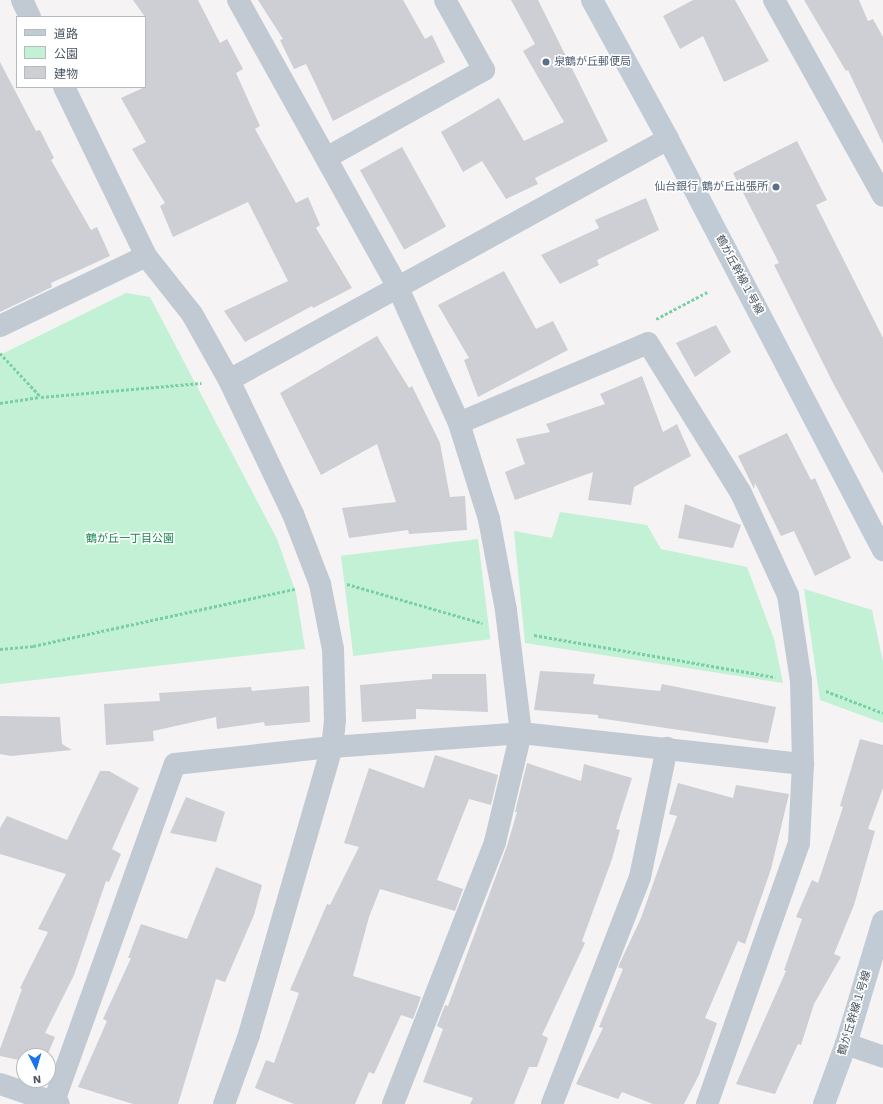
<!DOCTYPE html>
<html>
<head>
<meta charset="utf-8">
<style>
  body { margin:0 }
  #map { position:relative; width:883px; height:1104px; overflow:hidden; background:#f5f3f3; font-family:"Work Sans","Noto Sans JP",sans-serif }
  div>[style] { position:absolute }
  .green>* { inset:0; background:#c3f1d5; transform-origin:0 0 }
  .building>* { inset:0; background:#cdcfd5; transform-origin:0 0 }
  .path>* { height:2.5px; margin-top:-1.25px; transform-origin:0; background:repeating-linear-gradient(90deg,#7ad0a6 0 3px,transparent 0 5px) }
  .street>* { height:22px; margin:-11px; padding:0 11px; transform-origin:11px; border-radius:11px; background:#c1cad2 }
  .secondary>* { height:22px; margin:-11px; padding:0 11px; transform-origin:11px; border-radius:11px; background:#c1cbd6 }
  .dots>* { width:11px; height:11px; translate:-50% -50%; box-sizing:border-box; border:2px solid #fff; border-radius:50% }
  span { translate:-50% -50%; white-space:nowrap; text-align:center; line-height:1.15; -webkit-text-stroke:3px #fff; paint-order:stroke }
  .service-label { font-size:11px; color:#4e5e75 }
  .left { translate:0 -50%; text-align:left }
  .right { translate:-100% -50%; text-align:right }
  .street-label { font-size:11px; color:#4a5661 }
  .park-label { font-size:11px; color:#17864f }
  .legend { position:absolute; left:16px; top:16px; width:130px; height:72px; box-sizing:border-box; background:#fff; border:1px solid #b7bbc0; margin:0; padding:5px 7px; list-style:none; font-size:12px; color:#4a5661 }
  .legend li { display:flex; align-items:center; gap:8px; height:20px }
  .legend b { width:20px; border:1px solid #b7bbc0 }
  .north { position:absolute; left:16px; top:1048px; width:40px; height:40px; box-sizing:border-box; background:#fff; border:1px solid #b7bbc0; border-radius:50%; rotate:175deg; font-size:11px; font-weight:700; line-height:16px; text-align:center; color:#4a5661 }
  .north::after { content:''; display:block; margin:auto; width:14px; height:18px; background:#1a73e8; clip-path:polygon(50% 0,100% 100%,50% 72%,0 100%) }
</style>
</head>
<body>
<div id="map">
  <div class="green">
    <i style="clip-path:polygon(126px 293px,150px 297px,277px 539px,296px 593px,305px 649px,0 684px,0 355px)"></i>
    <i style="clip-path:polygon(560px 512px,647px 525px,661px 549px,747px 567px,774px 639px,783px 683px,525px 643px,514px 531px,552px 538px)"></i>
    <i style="left:478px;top:539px;width:101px;height:138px;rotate:83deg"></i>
    <i style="clip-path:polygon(804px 589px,872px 610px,883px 662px,883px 723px,820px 700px)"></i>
  </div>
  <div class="building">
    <i style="clip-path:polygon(133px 0,198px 0,220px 43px,227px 39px,243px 69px,236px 73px,260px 126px,255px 129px,296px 203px,308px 197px,320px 225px,316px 228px,352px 288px,313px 308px,312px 306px,245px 342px,224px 311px,288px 281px,248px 202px,173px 237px,160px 206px,165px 203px,132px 149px,146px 142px,121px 98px,145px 87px,145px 17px)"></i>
    <i style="clip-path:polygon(258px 0,403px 0,425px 39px,432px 35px,445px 62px,333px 121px,306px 64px,294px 69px,280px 40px,283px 39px)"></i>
    <i style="clip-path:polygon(511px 0,538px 0,608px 141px,535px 178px,538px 184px,506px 199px,482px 161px,463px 172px,441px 132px,499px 98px,524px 141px,564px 122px,523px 51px,535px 44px)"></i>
    <i style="clip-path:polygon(693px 0,735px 0,769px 61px,724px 82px,703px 36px,680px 49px,663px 16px)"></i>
    <i style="clip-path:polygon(804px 0,859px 0,868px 21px,873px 19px,883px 37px,883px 144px,848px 70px,846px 71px)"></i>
    <i style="clip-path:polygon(0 62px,36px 131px,40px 130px,54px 158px,51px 160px,91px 230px,97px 227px,110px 256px,51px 283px,52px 287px,0 312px)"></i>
    <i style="clip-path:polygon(797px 141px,827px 200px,816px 205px,883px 338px,883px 474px,833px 383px,774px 265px,779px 263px,733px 173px)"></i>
    <i style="left:402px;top:147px;width:91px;height:48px;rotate:61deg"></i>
    <i style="clip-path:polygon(646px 198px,659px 230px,597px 260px,599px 265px,560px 284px,541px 255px,599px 228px,595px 220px)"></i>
    <i style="clip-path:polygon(504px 271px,536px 329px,553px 321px,568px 350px,478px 397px,464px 360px,469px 358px,438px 305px)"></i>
    <i style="clip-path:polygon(716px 325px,731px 352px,695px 377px,676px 343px)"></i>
    <i style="clip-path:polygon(377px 336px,409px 388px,412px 386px,440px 443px,450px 497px,465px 496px,467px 530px,409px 534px,408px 530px,349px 538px,342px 508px,396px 502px,377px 444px,321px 475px,280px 393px)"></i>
    <i style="clip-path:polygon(642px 376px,663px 432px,677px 424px,691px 456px,634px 487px,631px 505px,588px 500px,593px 472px,515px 500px,505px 472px,525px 464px,516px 439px,550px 432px,546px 424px,605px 404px,600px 394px)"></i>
    <i style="clip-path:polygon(787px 433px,811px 480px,815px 478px,851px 558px,815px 576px,794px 531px,781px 536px,755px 483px,754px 489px,738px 456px)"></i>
    <i style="clip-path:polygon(685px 504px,741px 525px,733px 548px,678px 538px)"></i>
    <i style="clip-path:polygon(540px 671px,595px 674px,593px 684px,660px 691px,662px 684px,776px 707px,768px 743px,598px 718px,598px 715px,534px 710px)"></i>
    <i style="clip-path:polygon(432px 674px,486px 674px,488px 712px,416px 709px,416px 719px,362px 722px,360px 685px,432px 679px)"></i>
    <i style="clip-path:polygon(309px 686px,310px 722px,265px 726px,264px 722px,217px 729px,216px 717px,153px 731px,154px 741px,106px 745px,104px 704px,160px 701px,159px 693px,251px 687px,252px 691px)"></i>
    <i style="clip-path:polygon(0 716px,60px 717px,62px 744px,72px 750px,11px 756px,0 754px)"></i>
    <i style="clip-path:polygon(860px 739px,883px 745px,883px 788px,868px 829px,875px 831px,854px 905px,834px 954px,841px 957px,814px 1004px,801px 1045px,798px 1044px,775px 1094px,736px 1084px,786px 971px,784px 970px,802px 919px,796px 917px,812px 880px,818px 883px,843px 807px,840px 806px)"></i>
    <i style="clip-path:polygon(435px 755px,498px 775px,491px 805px,469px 799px,437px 880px,463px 889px,455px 911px,380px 889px,369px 917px,353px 976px,421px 997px,413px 1019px,401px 1015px,374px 1074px,369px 1072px,355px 1104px,294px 1104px,255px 1088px,266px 1060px,274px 1063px,299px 993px,290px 990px,327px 904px,330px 905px,359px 847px,344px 843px,369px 768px,424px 788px)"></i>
    <i style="clip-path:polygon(527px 763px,581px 781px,584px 764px,632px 778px,616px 829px,620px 830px,612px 859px,582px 941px,585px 943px,542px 1035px,548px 1038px,537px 1067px,529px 1067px,514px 1104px,470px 1104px,473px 1098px,423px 1082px,443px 1029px,437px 1026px,445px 1005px,448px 1006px,507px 846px,517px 812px,515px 812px)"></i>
    <i style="clip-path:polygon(100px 771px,109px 771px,139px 788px,112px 849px,121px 854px,109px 882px,106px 881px,74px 975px,45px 1033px,55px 1037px,47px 1056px,24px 1056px,24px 1061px,0 1056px,0 1049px,22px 989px,20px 988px,48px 932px,38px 929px,66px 874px,0 854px,0 828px,7px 816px,67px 840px)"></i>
    <i style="clip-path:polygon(678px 783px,733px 798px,736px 785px,789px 794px,771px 869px,745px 944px,738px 941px,705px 1018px,717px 1023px,699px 1075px,684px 1104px,653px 1104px,622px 1092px,618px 1099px,576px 1084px,603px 1028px,599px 1027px,623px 969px,618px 967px,641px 918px,677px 816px,669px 814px)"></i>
    <i style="clip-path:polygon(186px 797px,225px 812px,216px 842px,170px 833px)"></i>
    <i style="clip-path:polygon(216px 867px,262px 885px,254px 915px,225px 982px,216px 979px,178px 1104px,133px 1104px,78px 1087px,107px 1021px,103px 1019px,131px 958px,128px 958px,141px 924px,187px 939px)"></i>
  </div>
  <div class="path">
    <i style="left:656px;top:319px;width:60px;rotate:-27.8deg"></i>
    <i style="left:0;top:353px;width:60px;rotate:47deg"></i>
    <i style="left:41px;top:397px;width:161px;rotate:-5deg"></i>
    <i style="left:0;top:403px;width:40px;rotate:-8.5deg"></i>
    <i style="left:347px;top:584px;width:141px;rotate:16.1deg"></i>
    <i style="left:534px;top:635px;width:245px;rotate:9.9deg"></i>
    <i style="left:0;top:649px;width:33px;rotate:-5deg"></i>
    <i style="left:33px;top:646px;width:268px;rotate:-12.3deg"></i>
    <i style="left:826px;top:691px;width:61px;rotate:21.1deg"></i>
  </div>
  <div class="street">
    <i style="left:22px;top:0;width:19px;rotate:65deg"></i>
    <i style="left:238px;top:0;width:329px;rotate:60.9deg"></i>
    <i style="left:398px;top:288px;width:148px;rotate:65.7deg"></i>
    <i style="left:459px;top:423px;width:205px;rotate:-22.9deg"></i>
    <i style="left:648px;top:343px;width:176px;rotate:58.2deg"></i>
    <i style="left:741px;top:493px;width:112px;rotate:65.3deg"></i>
    <i style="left:788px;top:595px;width:87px;rotate:81.4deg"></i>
    <i style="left:801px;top:681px;width:83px;rotate:88.6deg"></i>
    <i style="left:803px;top:764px;width:79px;rotate:92.9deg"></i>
    <i style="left:799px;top:843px;width:277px;rotate:109.4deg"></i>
    <i style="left:774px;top:0;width:224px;rotate:60.9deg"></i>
    <i style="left:64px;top:87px;width:188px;rotate:64.1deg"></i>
    <i style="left:146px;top:256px;width:74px;rotate:51.6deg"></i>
    <i style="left:192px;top:314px;width:76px;rotate:60.7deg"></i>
    <i style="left:229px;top:380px;width:148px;rotate:64.5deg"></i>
    <i style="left:293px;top:514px;width:75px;rotate:68.9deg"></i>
    <i style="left:320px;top:584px;width:66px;rotate:78.7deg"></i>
    <i style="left:333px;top:649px;width:71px;rotate:88.4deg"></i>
    <i style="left:335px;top:720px;width:27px;rotate:96deg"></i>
    <i style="left:332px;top:747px;width:300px;rotate:106.1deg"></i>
    <i style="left:249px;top:1035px;width:73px;rotate:109.9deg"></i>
    <i style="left:326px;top:158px;width:181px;rotate:-29.1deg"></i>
    <i style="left:484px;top:70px;width:80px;rotate:-119.1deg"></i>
    <i style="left:0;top:326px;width:162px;rotate:-25.6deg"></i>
    <i style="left:229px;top:380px;width:501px;rotate:-28.77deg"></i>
    <i style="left:846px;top:1044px;width:39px;rotate:19deg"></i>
    <i style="left:0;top:1084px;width:62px;rotate:18.7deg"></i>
    <i style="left:53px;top:1104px;width:361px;rotate:-70.3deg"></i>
    <i style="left:175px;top:764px;width:158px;rotate:-6.2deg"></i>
    <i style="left:332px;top:747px;width:190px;rotate:-4.2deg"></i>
    <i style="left:521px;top:733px;width:284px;rotate:6.3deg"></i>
    <i style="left:393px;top:1104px;width:281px;rotate:-68.7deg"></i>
    <i style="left:495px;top:842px;width:112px;rotate:-76.6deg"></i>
    <i style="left:521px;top:733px;width:124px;rotate:-97deg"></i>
    <i style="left:506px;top:610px;width:93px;rotate:-100.6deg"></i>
    <i style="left:489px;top:519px;width:101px;rotate:-107.4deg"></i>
    <i style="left:552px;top:1104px;width:243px;rotate:-68.8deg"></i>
    <i style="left:640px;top:877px;width:132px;rotate:-78.2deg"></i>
  </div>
  <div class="secondary">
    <i style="left:592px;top:0;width:158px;rotate:61.3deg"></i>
    <i style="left:668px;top:139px;width:464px;rotate:62.4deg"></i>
    <i style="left:824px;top:1104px;width:64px;rotate:-69.9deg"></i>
    <i style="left:846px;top:1044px;width:128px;rotate:-73.3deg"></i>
  </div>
  <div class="dots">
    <i style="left:546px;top:62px;background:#5c6f8a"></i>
    <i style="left:776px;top:187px;background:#5c6f8a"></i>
  </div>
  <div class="service-label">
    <span class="left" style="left:554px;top:62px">泉鶴が丘郵便局</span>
    <span class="right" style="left:768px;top:187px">仙台銀行 鶴が丘出張所</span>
  </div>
  <div class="street-label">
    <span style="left:739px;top:275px;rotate:62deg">鶴が丘幹線１号線</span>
    <span style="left:855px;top:1013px;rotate:-73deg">鶴が丘幹線１号線</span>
  </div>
  <div class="park-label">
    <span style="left:130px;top:539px">鶴が丘一丁目公園</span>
  </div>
  <ul class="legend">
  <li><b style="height:5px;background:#c1cbd6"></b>道路</li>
  <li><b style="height:11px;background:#c3f1d5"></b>公園</li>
  <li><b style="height:11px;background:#cdcfd5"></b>建物</li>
  </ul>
  <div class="north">N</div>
</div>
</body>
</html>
